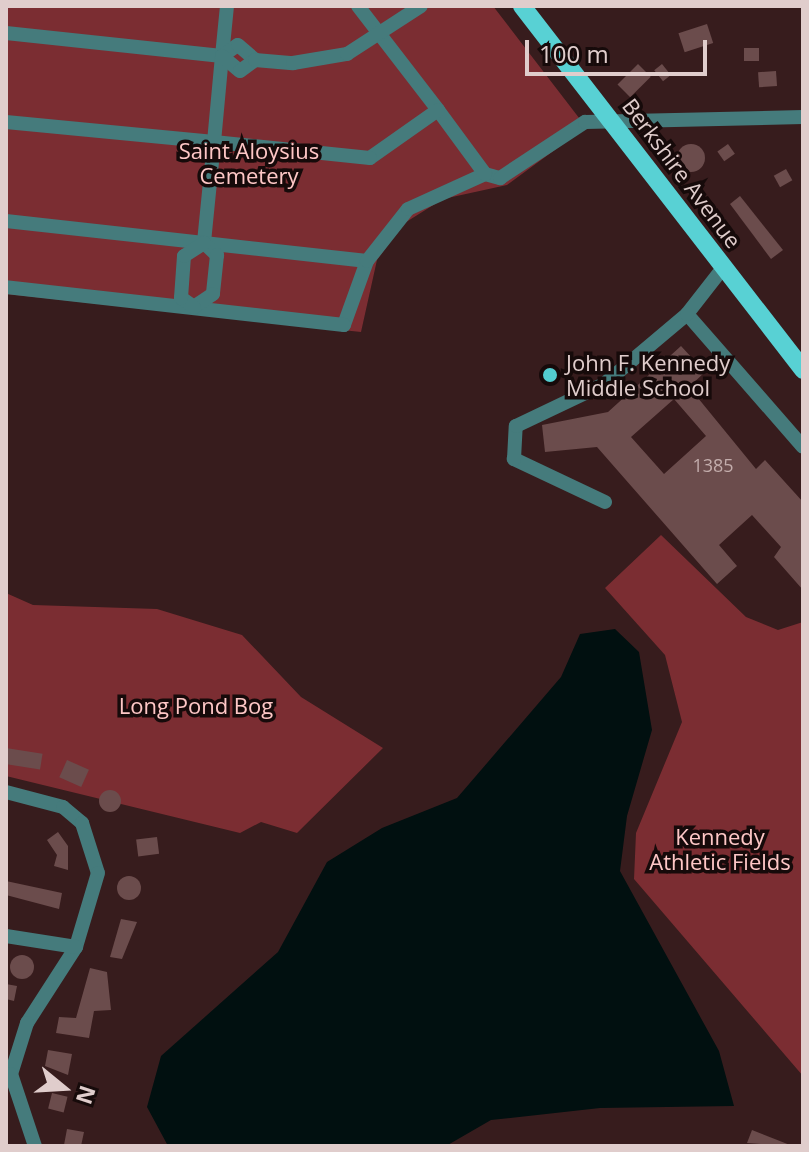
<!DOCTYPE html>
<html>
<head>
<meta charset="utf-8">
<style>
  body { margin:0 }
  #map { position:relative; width:809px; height:1152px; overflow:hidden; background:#371c1d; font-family:"Open Sans",sans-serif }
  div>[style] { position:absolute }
  .green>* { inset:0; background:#7b2d32 }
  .water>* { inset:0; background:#011010 }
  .building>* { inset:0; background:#6b4c4c; transform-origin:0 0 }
  .round { border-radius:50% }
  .minor>* { height:14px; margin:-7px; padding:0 7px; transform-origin:7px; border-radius:7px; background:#457b7c }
  .major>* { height:18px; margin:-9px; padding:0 9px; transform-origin:9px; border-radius:9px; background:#58d1d4 }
  .dots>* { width:22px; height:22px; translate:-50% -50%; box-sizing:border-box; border:4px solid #160a0a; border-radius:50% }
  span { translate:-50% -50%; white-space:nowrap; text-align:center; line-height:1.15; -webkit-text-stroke:7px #160a0a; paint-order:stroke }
  .number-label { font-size:18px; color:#c3adac }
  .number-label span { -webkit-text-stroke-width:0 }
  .park-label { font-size:22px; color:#fec7c6 }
  .street-label { font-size:22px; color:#e0cdcc }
  .poi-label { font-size:22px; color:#e0cdcc }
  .left { translate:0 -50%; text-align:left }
  .frame { position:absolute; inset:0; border:8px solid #e0cdcc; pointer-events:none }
  .north { position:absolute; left:24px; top:1048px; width:80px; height:80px; -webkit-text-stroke:6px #160a0a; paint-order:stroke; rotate:108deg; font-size:22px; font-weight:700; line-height:32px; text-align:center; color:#e0cdcc }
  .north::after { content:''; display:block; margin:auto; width:28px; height:36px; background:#e0cdcc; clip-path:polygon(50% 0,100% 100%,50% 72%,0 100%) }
  .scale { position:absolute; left:525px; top:40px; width:182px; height:36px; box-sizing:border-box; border:4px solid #e0cdcc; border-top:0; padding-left:10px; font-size:24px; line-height:28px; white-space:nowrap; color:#e0cdcc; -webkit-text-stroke:6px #160a0a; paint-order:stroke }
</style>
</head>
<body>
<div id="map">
  <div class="green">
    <i style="clip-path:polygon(6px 6px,493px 6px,586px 127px,507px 185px,443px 199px,403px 224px,377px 260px,361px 332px,6px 294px)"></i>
    <i style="clip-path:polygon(661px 535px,746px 617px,778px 630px,803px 622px,803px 1076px,634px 879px,636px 833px,682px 722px,665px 655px,605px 588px)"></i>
    <i style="clip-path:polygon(6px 593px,33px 605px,157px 609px,242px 635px,301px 697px,383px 748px,297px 833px,261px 822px,240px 833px,6px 776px)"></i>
  </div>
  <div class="water">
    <i style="clip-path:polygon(615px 629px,639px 652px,652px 730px,627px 816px,620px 871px,719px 1051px,734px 1106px,600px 1108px,491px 1120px,446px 1146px,168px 1146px,147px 1107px,161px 1056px,278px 952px,327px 862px,382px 828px,457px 798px,561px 677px,580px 634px)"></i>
  </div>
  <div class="building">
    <i style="left:707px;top:24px;width:20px;height:30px;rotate:72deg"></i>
    <i style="left:759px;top:48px;width:13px;height:15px;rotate:90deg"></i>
    <i style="left:638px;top:64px;width:18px;height:29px;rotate:45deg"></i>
    <i style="left:662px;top:64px;width:14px;height:10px;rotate:51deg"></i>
    <i style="left:776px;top:71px;width:15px;height:18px;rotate:86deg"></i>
    <i style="left:728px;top:144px;width:12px;height:13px;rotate:55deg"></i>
    <i class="round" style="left:677px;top:144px;width:28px;height:28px"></i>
    <i style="left:786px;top:169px;width:13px;height:14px;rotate:61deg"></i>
    <i style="clip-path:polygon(740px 196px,783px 250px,771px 259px,730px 204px)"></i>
    <i style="clip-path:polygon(evenodd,681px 346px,705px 372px,689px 387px,756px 469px,765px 460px,803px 502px,803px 590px,774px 557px,781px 547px,752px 515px,719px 545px,737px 566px,717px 584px,597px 447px,545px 452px,542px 425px,608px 412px,681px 346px,674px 399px,706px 436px,664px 474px,631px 437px,674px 399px)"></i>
    <i style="left:6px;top:748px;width:37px;height:16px;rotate:9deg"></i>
    <i style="left:67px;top:760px;width:24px;height:19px;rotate:24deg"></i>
    <i class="round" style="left:99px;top:790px;width:22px;height:22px"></i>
    <i style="clip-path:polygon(58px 832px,68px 846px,68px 870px,54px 866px,57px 855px,47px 840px)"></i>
    <i style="left:157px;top:837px;width:17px;height:21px;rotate:83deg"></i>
    <i class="round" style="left:117px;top:876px;width:24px;height:24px"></i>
    <i style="clip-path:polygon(6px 881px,62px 893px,59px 909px,6px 895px)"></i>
    <i style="clip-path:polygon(121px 919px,137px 922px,122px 959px,110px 957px)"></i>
    <i class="round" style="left:10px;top:955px;width:24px;height:24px"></i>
    <i style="clip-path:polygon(90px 968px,107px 972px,111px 1010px,94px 1011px,89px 1038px,56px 1033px,59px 1017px,76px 1018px)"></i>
    <i style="clip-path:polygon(6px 984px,17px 986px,14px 1001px,6px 999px)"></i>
    <i style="clip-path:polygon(48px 1050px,72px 1054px,68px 1075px,45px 1066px)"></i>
    <i style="left:52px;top:1093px;width:16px;height:16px;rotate:14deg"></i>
    <i style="clip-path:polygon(67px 1129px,84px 1132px,81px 1146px,64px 1145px)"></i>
    <i style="clip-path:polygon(752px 1130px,790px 1145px,790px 1146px,747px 1143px)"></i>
  </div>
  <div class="minor">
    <i style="left:358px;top:6px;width:131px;rotate:52.4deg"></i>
    <i style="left:6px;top:33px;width:217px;rotate:6.1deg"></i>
    <i style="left:222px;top:56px;width:50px;rotate:-84.3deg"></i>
    <i style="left:222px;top:56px;width:19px;rotate:-35deg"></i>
    <i style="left:238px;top:45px;width:23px;rotate:41deg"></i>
    <i style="left:6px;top:122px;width:209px;rotate:5.5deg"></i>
    <i style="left:214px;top:142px;width:101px;rotate:95.7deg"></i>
    <i style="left:204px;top:243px;width:164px;rotate:6.3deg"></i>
    <i style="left:367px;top:261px;width:68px;rotate:109.8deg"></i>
    <i style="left:344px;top:325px;width:340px;rotate:-173.6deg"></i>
    <i style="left:485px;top:174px;width:16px;rotate:15deg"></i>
    <i style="left:500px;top:178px;width:102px;rotate:-33.4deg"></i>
    <i style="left:585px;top:122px;width:218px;rotate:-1.3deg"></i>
    <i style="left:6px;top:221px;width:199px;rotate:6.3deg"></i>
    <i style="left:204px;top:243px;width:18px;rotate:43deg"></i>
    <i style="left:217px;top:255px;width:39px;rotate:96deg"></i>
    <i style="left:213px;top:294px;width:23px;rotate:146deg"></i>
    <i style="left:194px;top:307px;width:16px;rotate:-145deg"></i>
    <i style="left:181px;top:298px;width:42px;rotate:-85.9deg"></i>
    <i style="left:184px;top:256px;width:24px;rotate:-33deg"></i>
    <i style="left:367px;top:261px;width:66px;rotate:-51.7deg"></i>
    <i style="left:408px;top:209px;width:85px;rotate:-24.4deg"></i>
    <i style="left:485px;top:174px;width:79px;rotate:-126.3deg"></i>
    <i style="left:438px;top:110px;width:83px;rotate:144.8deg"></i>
    <i style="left:370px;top:158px;width:157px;rotate:-174.1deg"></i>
    <i style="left:214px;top:142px;width:86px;rotate:-84.7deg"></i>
    <i style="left:222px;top:56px;width:23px;rotate:40deg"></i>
    <i style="left:240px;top:71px;width:19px;rotate:-36deg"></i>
    <i style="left:255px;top:60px;width:38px;rotate:5deg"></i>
    <i style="left:293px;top:63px;width:55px;rotate:-9.5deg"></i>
    <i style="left:347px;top:54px;width:88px;rotate:-33deg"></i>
    <i style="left:687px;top:314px;width:176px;rotate:48.9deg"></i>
    <i style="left:605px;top:502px;width:101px;rotate:-154.7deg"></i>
    <i style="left:514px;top:459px;width:33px;rotate:-87deg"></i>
    <i style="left:516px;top:426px;width:98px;rotate:-25.5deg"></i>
    <i style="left:604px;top:384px;width:109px;rotate:-40.1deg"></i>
    <i style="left:687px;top:314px;width:58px;rotate:-52deg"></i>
    <i style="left:6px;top:792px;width:59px;rotate:14.7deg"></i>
    <i style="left:63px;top:807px;width:25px;rotate:40deg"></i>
    <i style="left:82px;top:823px;width:52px;rotate:72.3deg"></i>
    <i style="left:98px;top:873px;width:77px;rotate:106.6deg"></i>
    <i style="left:76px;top:947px;width:90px;rotate:122.8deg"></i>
    <i style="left:27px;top:1023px;width:53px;rotate:107.4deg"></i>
    <i style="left:11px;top:1074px;width:76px;rotate:71.6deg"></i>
    <i style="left:6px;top:936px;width:71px;rotate:8.9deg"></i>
  </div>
  <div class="major">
    <i style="left:522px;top:6px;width:460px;rotate:52.3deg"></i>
  </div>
  <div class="dots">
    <i style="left:550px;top:375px;background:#52cdd0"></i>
  </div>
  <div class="number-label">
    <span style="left:713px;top:465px">1385</span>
  </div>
  <div class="park-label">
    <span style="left:249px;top:163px">Saint Aloysius<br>Cemetery</span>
    <span style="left:196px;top:706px">Long Pond Bog</span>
    <span style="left:720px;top:849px">Kennedy<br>Athletic Fields</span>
  </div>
  <div class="street-label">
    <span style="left:682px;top:173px;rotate:53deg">Berkshire Avenue</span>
  </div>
  <div class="poi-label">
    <span class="left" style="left:566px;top:375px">John F. Kennedy<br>Middle School</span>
  </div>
  <div class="frame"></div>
  <div class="north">N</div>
  <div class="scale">100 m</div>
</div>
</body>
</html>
